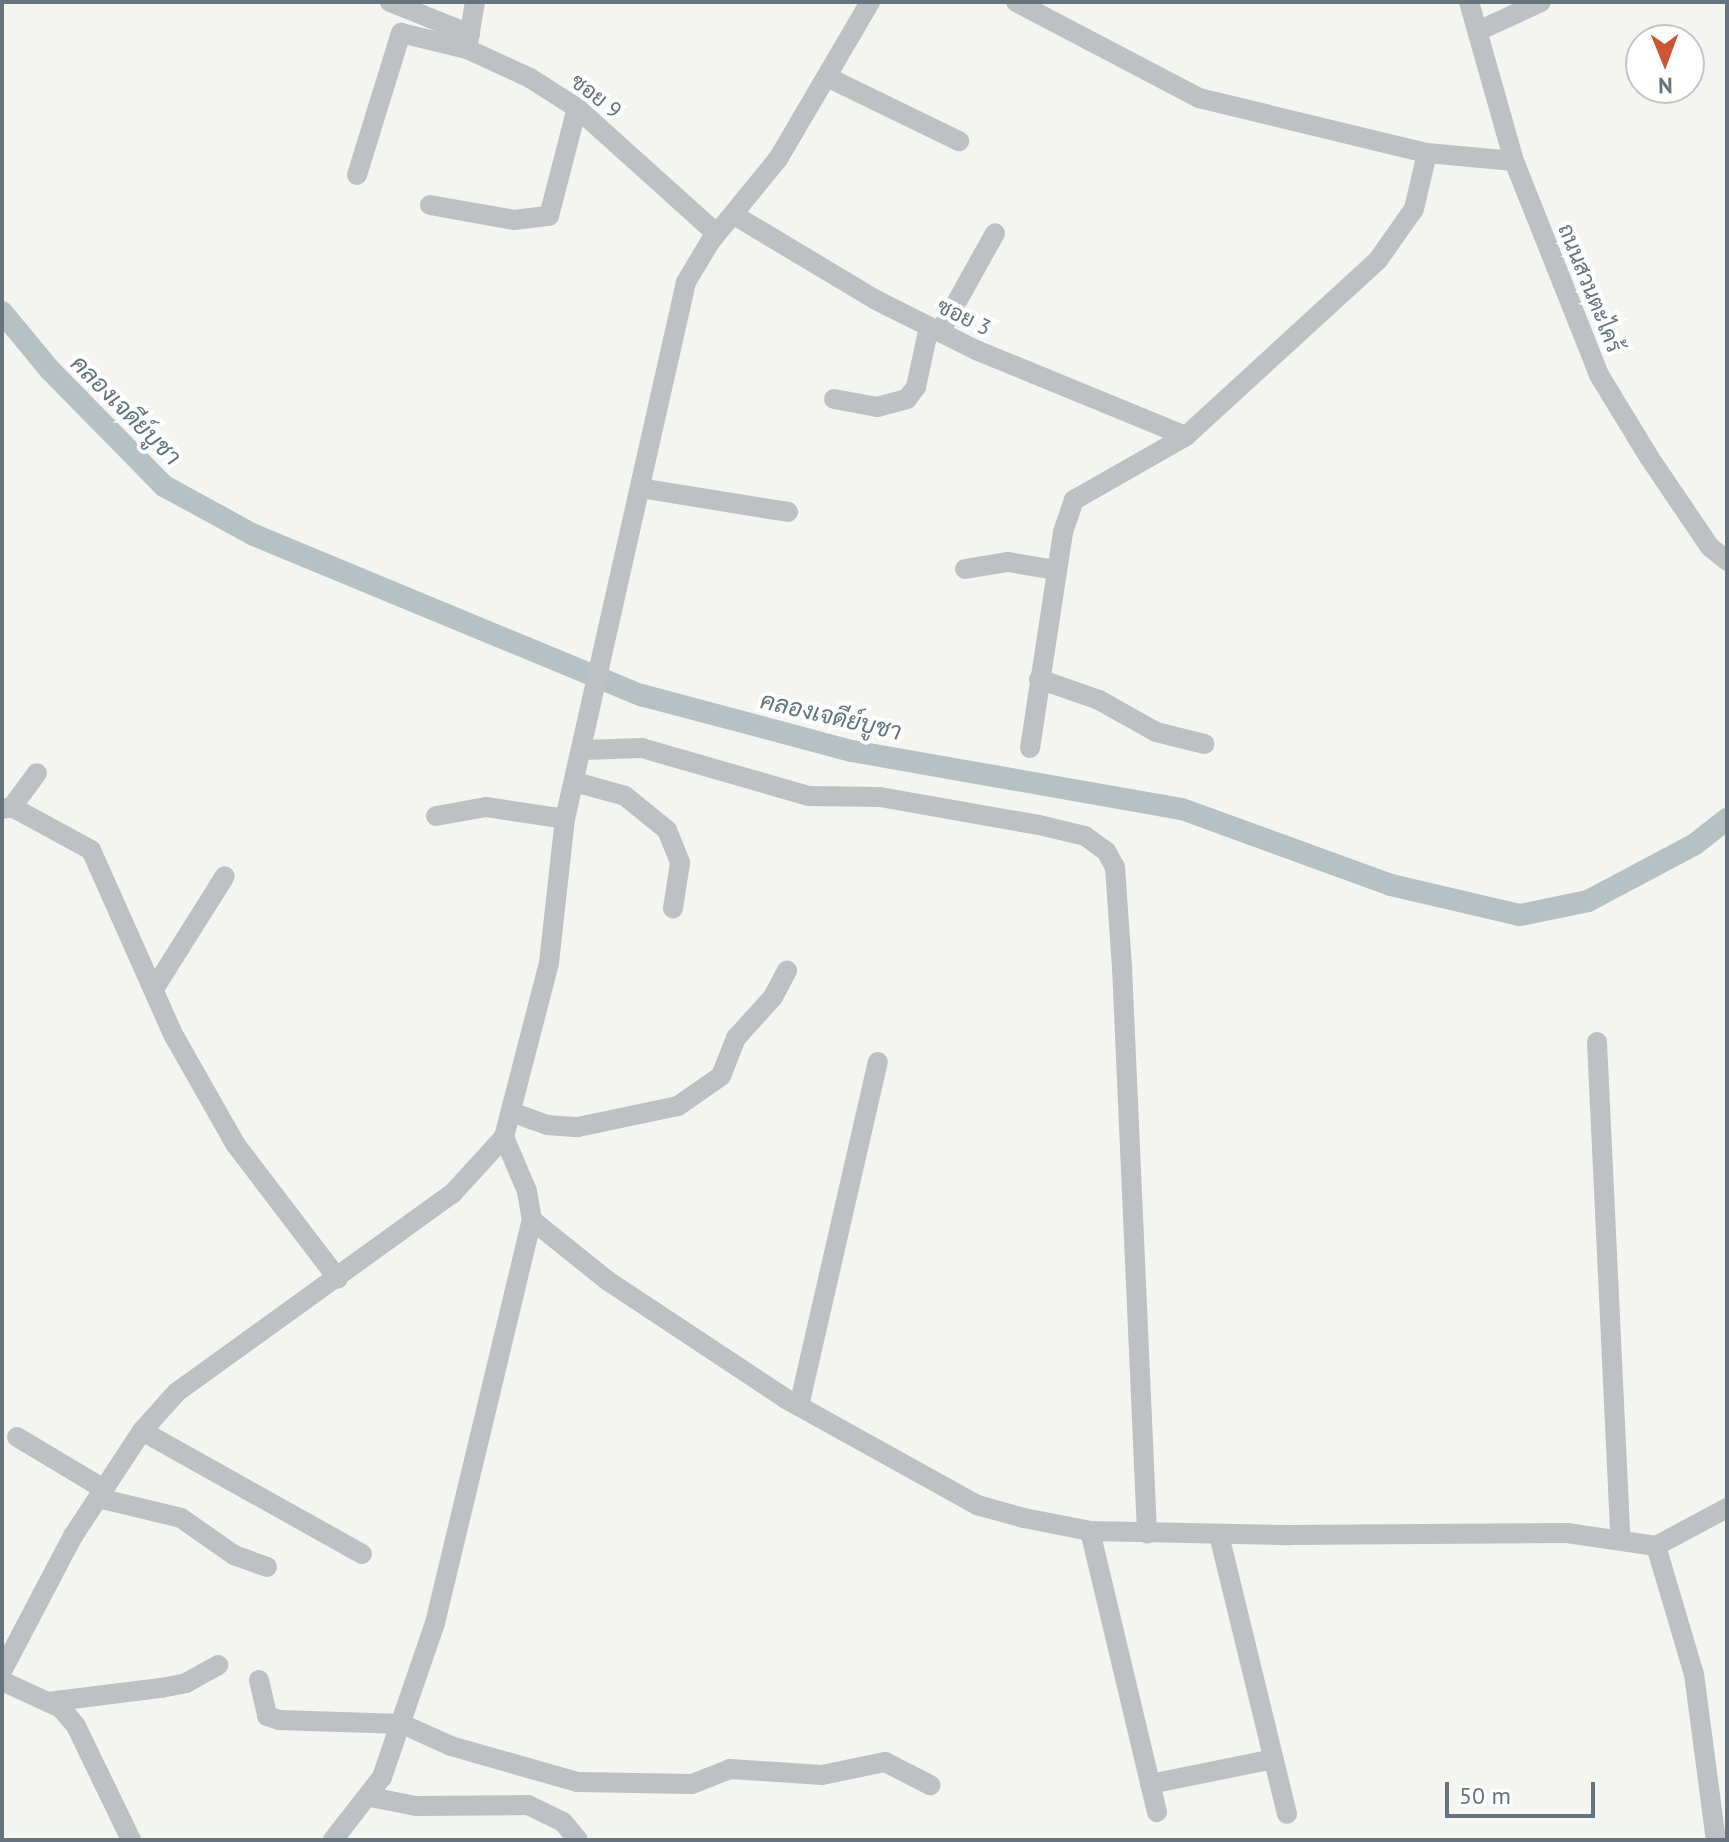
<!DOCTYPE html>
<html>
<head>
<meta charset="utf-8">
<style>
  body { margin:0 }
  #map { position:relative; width:1729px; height:1842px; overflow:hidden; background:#f4f4f0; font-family:"PT Sans",Sarabun,sans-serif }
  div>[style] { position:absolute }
  .canal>* { height:22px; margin:-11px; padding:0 11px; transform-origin:11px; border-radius:11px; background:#b6c1c4 }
  .minor>* { height:20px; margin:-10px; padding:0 10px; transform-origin:10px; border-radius:10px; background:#bdc1c4 }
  span { translate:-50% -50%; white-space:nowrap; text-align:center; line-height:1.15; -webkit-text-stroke:8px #fff; paint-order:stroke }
  .street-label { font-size:22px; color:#66747e }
  .water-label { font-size:24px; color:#62757b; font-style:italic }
  .frame { position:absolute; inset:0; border:4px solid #66747e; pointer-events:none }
  .north { position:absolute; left:1625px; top:24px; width:80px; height:80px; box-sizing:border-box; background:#fff; border:2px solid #c2c7cb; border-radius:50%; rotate:179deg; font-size:22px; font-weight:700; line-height:32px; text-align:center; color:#66747e }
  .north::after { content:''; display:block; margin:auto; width:28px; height:36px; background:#cc5538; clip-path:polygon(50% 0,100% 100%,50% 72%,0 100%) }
  .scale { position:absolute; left:1445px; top:1782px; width:150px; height:36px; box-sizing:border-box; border:4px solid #66747e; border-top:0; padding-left:10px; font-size:24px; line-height:28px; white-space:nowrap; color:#66747e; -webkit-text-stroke:6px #fff; paint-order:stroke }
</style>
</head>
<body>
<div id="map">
  <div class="canal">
    <i style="left:2px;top:312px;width:75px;rotate:50.4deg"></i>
    <i style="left:50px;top:370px;width:163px;rotate:45.5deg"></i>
    <i style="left:164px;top:486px;width:102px;rotate:28.6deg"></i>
    <i style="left:254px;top:535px;width:419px;rotate:22.5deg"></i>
    <i style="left:641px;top:695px;width:218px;rotate:14.9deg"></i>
    <i style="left:852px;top:751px;width:335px;rotate:10deg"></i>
    <i style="left:1182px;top:809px;width:222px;rotate:20deg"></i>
    <i style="left:1391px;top:885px;width:132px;rotate:13.1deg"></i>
    <i style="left:1520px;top:915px;width:69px;rotate:-11.6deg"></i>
    <i style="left:1588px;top:901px;width:121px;rotate:-28deg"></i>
    <i style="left:1695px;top:844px;width:41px;rotate:-38deg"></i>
  </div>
  <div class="minor">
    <i style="left:390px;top:2px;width:86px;rotate:21.8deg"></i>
    <i style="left:475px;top:2px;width:48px;rotate:99.7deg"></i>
    <i style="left:467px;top:49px;width:69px;rotate:24.7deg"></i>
    <i style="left:530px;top:78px;width:56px;rotate:32.6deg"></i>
    <i style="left:577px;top:108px;width:188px;rotate:42deg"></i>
    <i style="left:1016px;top:2px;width:207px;rotate:27.7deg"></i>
    <i style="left:1199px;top:98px;width:235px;rotate:13.6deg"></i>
    <i style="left:1427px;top:153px;width:87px;rotate:5.3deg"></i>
    <i style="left:1469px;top:2px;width:165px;rotate:74.2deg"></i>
    <i style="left:1514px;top:161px;width:230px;rotate:68.3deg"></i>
    <i style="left:1599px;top:375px;width:96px;rotate:58.6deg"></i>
    <i style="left:1649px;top:457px;width:109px;rotate:55.9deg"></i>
    <i style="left:1710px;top:547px;width:22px;rotate:39deg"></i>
    <i style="left:1478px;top:31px;width:69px;rotate:-24.7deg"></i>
    <i style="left:827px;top:77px;width:147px;rotate:25.9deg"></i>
    <i style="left:357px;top:175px;width:149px;rotate:-72.8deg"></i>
    <i style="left:401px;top:33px;width:68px;rotate:13.6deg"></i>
    <i style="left:430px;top:205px;width:85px;rotate:10.1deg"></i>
    <i style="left:514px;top:220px;width:35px;rotate:-7deg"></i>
    <i style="left:549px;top:216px;width:112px;rotate:-75.5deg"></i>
    <i style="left:734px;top:215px;width:165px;rotate:30.9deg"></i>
    <i style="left:876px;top:300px;width:112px;rotate:26.6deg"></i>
    <i style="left:976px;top:350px;width:227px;rotate:22.3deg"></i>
    <i style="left:940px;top:332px;width:113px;rotate:-60.9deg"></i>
    <i style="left:834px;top:399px;width:44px;rotate:10.5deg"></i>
    <i style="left:877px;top:407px;width:31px;rotate:-15deg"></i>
    <i style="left:907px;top:399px;width:15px;rotate:-53deg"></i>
    <i style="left:916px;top:387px;width:61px;rotate:-77.8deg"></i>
    <i style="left:640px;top:488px;width:150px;rotate:9.2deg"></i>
    <i style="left:965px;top:569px;width:44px;rotate:-9.2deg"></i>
    <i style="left:1008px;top:562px;width:49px;rotate:9.5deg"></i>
    <i style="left:1039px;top:679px;width:64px;rotate:19.3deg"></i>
    <i style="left:1099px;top:700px;width:65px;rotate:29.3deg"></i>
    <i style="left:1156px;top:732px;width:50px;rotate:13.8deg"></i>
    <i style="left:1030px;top:748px;width:219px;rotate:-81.3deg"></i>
    <i style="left:1063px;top:532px;width:34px;rotate:-71deg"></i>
    <i style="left:1074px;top:500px;width:129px;rotate:-29.7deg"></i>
    <i style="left:1186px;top:436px;width:260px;rotate:-42.5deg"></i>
    <i style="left:1378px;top:260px;width:62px;rotate:-54.8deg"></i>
    <i style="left:1414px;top:209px;width:57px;rotate:-76.9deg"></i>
    <i style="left:583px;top:750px;width:59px;rotate:-1.9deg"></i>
    <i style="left:642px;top:748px;width:173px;rotate:16.1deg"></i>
    <i style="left:808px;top:796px;width:72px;rotate:0.8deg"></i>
    <i style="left:880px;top:797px;width:161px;rotate:10deg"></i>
    <i style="left:1039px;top:825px;width:47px;rotate:13.4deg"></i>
    <i style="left:1085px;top:836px;width:26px;rotate:36deg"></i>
    <i style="left:1106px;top:851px;width:18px;rotate:61deg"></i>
    <i style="left:1115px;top:867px;width:100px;rotate:86deg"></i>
    <i style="left:1122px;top:967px;width:567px;rotate:87.47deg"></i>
    <i style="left:575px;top:782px;width:52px;rotate:15.6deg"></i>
    <i style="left:625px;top:796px;width:54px;rotate:39deg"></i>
    <i style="left:667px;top:830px;width:35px;rotate:68deg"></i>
    <i style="left:680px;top:863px;width:46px;rotate:98.8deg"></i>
    <i style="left:12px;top:807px;width:42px;rotate:-53.7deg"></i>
    <i style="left:2px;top:809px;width:10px;rotate:-11deg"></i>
    <i style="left:12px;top:807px;width:90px;rotate:28.6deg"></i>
    <i style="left:91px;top:850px;width:204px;rotate:66deg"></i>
    <i style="left:174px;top:1036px;width:125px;rotate:60.4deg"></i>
    <i style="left:236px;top:1145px;width:168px;rotate:52.7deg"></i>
    <i style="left:436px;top:816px;width:51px;rotate:-10.2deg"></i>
    <i style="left:486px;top:807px;width:80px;rotate:8.6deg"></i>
    <i style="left:154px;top:989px;width:133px;rotate:-57.9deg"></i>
    <i style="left:1597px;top:1042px;width:497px;rotate:87.3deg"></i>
    <i style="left:514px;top:1113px;width:35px;rotate:20deg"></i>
    <i style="left:547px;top:1125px;width:31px;rotate:4deg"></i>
    <i style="left:578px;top:1127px;width:102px;rotate:-11.9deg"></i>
    <i style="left:678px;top:1106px;width:52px;rotate:-34.9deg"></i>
    <i style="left:721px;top:1076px;width:41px;rotate:-68.5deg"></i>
    <i style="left:736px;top:1038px;width:55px;rotate:-47.9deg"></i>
    <i style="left:773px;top:997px;width:30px;rotate:-62deg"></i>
    <i style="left:532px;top:1220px;width:97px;rotate:38.8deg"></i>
    <i style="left:608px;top:1281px;width:214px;rotate:33.5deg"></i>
    <i style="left:786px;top:1399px;width:218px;rotate:29deg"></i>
    <i style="left:977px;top:1505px;width:49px;rotate:15.5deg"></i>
    <i style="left:1024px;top:1518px;width:67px;rotate:11.1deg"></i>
    <i style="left:1090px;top:1531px;width:199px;rotate:1.2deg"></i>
    <i style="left:1289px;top:1535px;width:278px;rotate:-0.4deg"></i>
    <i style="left:1567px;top:1533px;width:90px;rotate:8.3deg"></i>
    <i style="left:1656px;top:1546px;width:81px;rotate:-28.2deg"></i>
    <i style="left:799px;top:1406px;width:353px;rotate:-77.1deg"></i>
    <i style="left:142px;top:1431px;width:252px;rotate:29.2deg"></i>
    <i style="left:17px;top:1437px;width:101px;rotate:30.9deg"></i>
    <i style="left:98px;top:1498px;width:85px;rotate:13.5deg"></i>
    <i style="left:181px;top:1518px;width:65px;rotate:34.9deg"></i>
    <i style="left:234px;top:1555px;width:35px;rotate:20deg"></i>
    <i style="left:1090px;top:1531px;width:289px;rotate:76.6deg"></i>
    <i style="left:1219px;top:1535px;width:287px;rotate:76.3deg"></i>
    <i style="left:1656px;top:1546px;width:134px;rotate:73.5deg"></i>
    <i style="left:1694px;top:1674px;width:167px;rotate:82.5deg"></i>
    <i style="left:2px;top:1671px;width:153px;rotate:-62.3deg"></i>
    <i style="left:73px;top:1536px;width:126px;rotate:-56.7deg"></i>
    <i style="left:142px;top:1431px;width:52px;rotate:-48.1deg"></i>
    <i style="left:177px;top:1392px;width:339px;rotate:-35.8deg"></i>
    <i style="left:452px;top:1194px;width:77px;rotate:-47.6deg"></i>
    <i style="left:504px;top:1137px;width:180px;rotate:-75.5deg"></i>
    <i style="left:549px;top:963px;width:145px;rotate:-83.7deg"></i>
    <i style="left:565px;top:819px;width:550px;rotate:-77.3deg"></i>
    <i style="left:686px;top:282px;width:47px;rotate:-59deg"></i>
    <i style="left:710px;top:242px;width:107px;rotate:-50.7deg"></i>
    <i style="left:778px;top:159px;width:182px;rotate:-59.6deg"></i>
    <i style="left:259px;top:1680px;width:37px;rotate:77deg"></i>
    <i style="left:267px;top:1716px;width:13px;rotate:18deg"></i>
    <i style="left:279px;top:1720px;width:123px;rotate:1.9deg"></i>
    <i style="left:402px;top:1724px;width:54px;rotate:24.2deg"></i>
    <i style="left:451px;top:1746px;width:131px;rotate:15.9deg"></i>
    <i style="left:577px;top:1782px;width:115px;rotate:1deg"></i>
    <i style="left:692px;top:1784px;width:41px;rotate:-21.5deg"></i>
    <i style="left:730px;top:1769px;width:92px;rotate:3.7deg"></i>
    <i style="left:822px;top:1775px;width:64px;rotate:-11.7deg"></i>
    <i style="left:885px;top:1762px;width:51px;rotate:27.1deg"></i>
    <i style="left:2px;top:1681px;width:65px;rotate:24.6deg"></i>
    <i style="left:61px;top:1708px;width:23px;rotate:50deg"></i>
    <i style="left:76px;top:1726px;width:127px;rotate:64.2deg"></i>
    <i style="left:48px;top:1702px;width:114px;rotate:-7.1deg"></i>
    <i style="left:161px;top:1688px;width:25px;rotate:-11deg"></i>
    <i style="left:186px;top:1683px;width:37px;rotate:-29deg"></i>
    <i style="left:1150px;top:1784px;width:126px;rotate:-11.4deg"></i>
    <i style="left:370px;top:1797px;width:47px;rotate:11.1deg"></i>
    <i style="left:416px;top:1806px;width:112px;rotate:-0.5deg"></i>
    <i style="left:528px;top:1805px;width:39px;rotate:26deg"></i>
    <i style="left:563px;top:1822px;width:23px;rotate:50deg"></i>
    <i style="left:333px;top:1840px;width:80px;rotate:-52.1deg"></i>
    <i style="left:382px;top:1777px;width:163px;rotate:-71deg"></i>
    <i style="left:435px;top:1623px;width:415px;rotate:-76.5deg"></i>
    <i style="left:532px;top:1220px;width:29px;rotate:-100deg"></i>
    <i style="left:527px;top:1191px;width:59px;rotate:-113.1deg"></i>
  </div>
  <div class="street-label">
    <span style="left:596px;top:96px;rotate:38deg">ซอย 9</span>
    <span style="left:1590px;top:288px;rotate:68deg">ถนนสวนตะไคร้</span>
    <span style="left:964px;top:317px;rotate:26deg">ซอย 3</span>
  </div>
  <div class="water-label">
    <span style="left:126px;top:410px;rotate:45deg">คลองเจดีย์บูชา</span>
    <span style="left:831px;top:716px;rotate:13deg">คลองเจดีย์บูชา</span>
  </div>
  <div class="frame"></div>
  <div class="north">N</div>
  <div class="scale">50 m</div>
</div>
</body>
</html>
